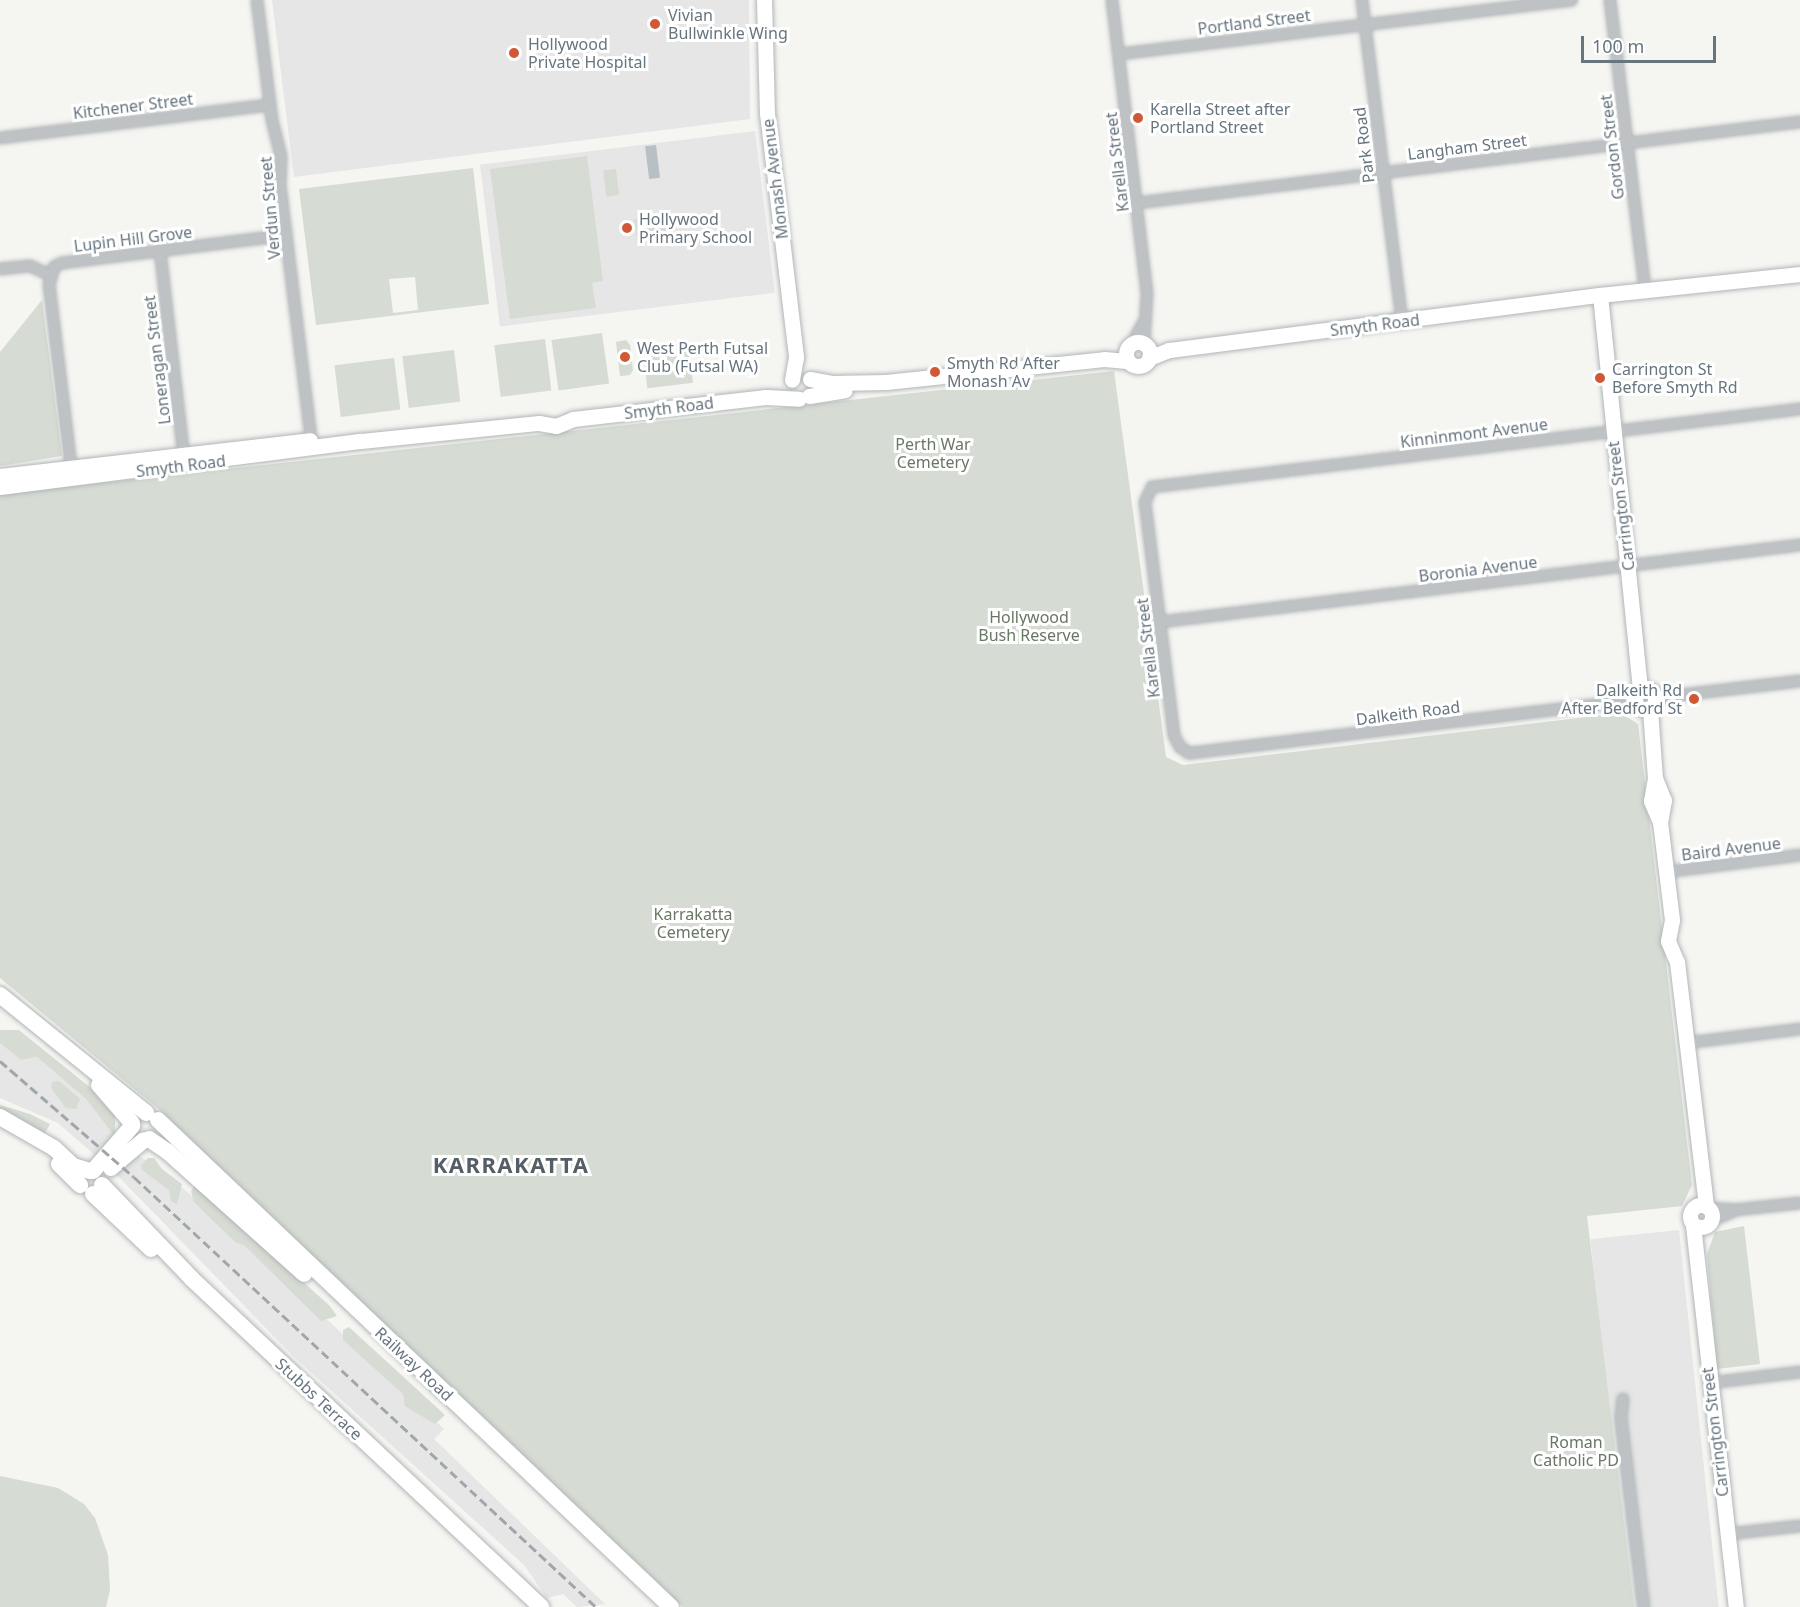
<!DOCTYPE html>
<html>
<head>
<meta charset="utf-8">
<style>
  body { margin:0 }
  #map { position:relative; width:1800px; height:1607px; overflow:hidden; background:#f5f5f1; font-family:"Noto Sans",sans-serif }
  div>[style] { position:absolute }
  .built>* { inset:0; background:#e5e6e5; transform-origin:0 0 }
  .green>* { inset:0; background:#d6dbd3; transform-origin:0 0 }
  .water>* { inset:0; background:#b7c1c5; transform-origin:0 0 }
  .roads { filter:drop-shadow(0 0 2px #b1b6b9) drop-shadow(0 0 2px #b1b6b9) }
  .street>* { height:10px; margin:-5px; padding:0 5px; transform-origin:5px; border-radius:5px; background:#bec2c5 }
  .secondary>* { height:15px; margin:-7.5px; padding:0 7.5px; transform-origin:7.5px; border-radius:7.5px; background:#fff }
  .secondary>.ring { margin:-7.5px; padding:0; box-sizing:content-box; background:none; border:15px solid #fff; border-radius:50% }
  .primary>* { height:16px; margin:-8px; padding:0 8px; transform-origin:8px; border-radius:8px; background:#fff }
  .rail>* { height:3px; margin-top:-1.5px; transform-origin:0; background:repeating-linear-gradient(90deg,#a0a6aa 0 9px,transparent 0 13.5px) }
  .dots>* { width:16px; height:16px; translate:-50% -50%; box-sizing:border-box; border:3px solid #fff; border-radius:50% }
  span { translate:-50% -50%; white-space:nowrap; text-align:center; line-height:1.15; -webkit-text-stroke:6px #fff; paint-order:stroke }
  .poi-label { font-size:16px; color:#67757f }
  .left { translate:0 -50%; text-align:left }
  .right { translate:-100% -50%; text-align:right }
  .street-label { font-size:16px; color:#67757f }
  .park-label { font-size:16px; color:#697765 }
  .district-label { font-size:22px; color:#545e65; font-weight:700; letter-spacing:1.5px }
  .scale { position:absolute; left:1581px; top:36px; width:135px; height:27px; box-sizing:border-box; border:3px solid #67757f; border-top:0; padding-left:8px; font-size:18px; line-height:21px; white-space:nowrap; color:#67757f; -webkit-text-stroke:4px #fff; paint-order:stroke }
</style>
</head>
<body>
<div id="map">
  <div class="built">
    <i style="clip-path:polygon(272px 0,749px 0,750px 119px,294px 177px)"></i>
    <i style="left:755px;top:131px;width:163px;height:277px;rotate:83deg"></i>
    <i style="clip-path:polygon(0 1043px,21px 1060px,37px 1057px,86px 1099px,115px 1137px,96px 1156px,58px 1123px,0 1098px)"></i>
    <i style="clip-path:polygon(136px 1154px,159px 1168px,225px 1224px,444px 1429px,434px 1439px,605px 1604px,577px 1607px,563px 1594px,547px 1598px,524px 1565px,293px 1356px,115px 1173px)"></i>
    <i style="left:1679px;top:1230px;width:379px;height:89px;rotate:84deg"></i>
  </div>
  <div class="green">
    <i style="clip-path:polygon(587px 156px,603px 281px,592px 283px,596px 308px,510px 319px,490px 169px)"></i>
    <i style="clip-path:polygon(evenodd,473px 168px,489px 304px,316px 325px,299px 189px,473px 168px,415px 277px,418px 310px,393px 313px,389px 279px,415px 277px)"></i>
    <i style="left:616px;top:169px;width:26px;height:13px;rotate:83deg"></i>
    <i style="left:667px;top:215px;width:21px;height:33px;rotate:82deg"></i>
    <i style="clip-path:polygon(42px 300px,62px 456px,0 466px,0 352px)"></i>
    <i style="left:602px;top:333px;width:51px;height:51px;rotate:82deg"></i>
    <i style="left:545px;top:339px;width:52px;height:51px;rotate:83deg"></i>
    <i style="clip-path:polygon(626px 340px,630px 345px,633px 370px,630px 375px,620px 376px,616px 342px)"></i>
    <i style="left:688px;top:342px;width:41px;height:46px;rotate:83deg"></i>
    <i style="left:454px;top:350px;width:52px;height:52px;rotate:83deg"></i>
    <i style="left:394px;top:358px;width:52px;height:60px;rotate:83deg"></i>
    <i style="clip-path:polygon(1114px 371px,1166px 757px,1183px 765px,1621px 713px,1638px 724px,1692px 1185px,1682px 1206px,1587px 1216px,1634px 1607px,683px 1607px,161px 1111px,0 978px,0 494px)"></i>
    <i style="clip-path:polygon(0 1030px,19px 1030px,102px 1097px,115px 1114px,115px 1137px,86px 1099px,37px 1057px,21px 1060px,0 1043px)"></i>
    <i style="clip-path:polygon(59px 1081px,80px 1099px,76px 1109px,66px 1108px,51px 1088px,52px 1082px)"></i>
    <i style="clip-path:polygon(0 1105px,30px 1114px,50px 1124px,44px 1135px,0 1110px)"></i>
    <i style="clip-path:polygon(148px 1158px,154px 1158px,162px 1169px,182px 1184px,177px 1204px,171px 1201px,169px 1190px,142px 1170px,141px 1165px)"></i>
    <i style="clip-path:polygon(195px 1185px,330px 1306px,337px 1316px,321px 1321px,245px 1246px,235px 1242px,194px 1202px,191px 1191px)"></i>
    <i style="clip-path:polygon(1744px 1226px,1760px 1364px,1717px 1369px,1707px 1254px,1715px 1232px)"></i>
    <i style="clip-path:polygon(349px 1327px,445px 1415px,435px 1424px,405px 1406px,403px 1394px,343px 1340px,343px 1330px)"></i>
    <i style="clip-path:polygon(0 1476px,58px 1488px,84px 1504px,95px 1518px,108px 1555px,110px 1590px,106px 1607px,0 1607px)"></i>
  </div>
  <div class="water">
    <i style="left:656px;top:145px;width:33px;height:11px;rotate:83deg"></i>
  </div>
  <div class="roads">
    <div class="street">
      <i style="left:257px;top:0;width:121px;rotate:82.9deg"></i>
      <i style="left:272px;top:120px;width:38px;rotate:76deg"></i>
      <i style="left:281px;top:157px;width:28px;rotate:92deg"></i>
      <i style="left:280px;top:185px;width:264px;rotate:83deg"></i>
      <i style="left:1112px;top:0;width:296px;rotate:83.2deg"></i>
      <i style="left:1147px;top:294px;width:49px;rotate:93.5deg"></i>
      <i style="left:1362px;top:0;width:324px;rotate:82.9deg"></i>
      <i style="left:1610px;top:0;width:291px;rotate:83.1deg"></i>
      <i style="left:1119px;top:54px;width:456px;rotate:-6.8deg"></i>
      <i style="left:0;top:138px;width:272px;rotate:-7deg"></i>
      <i style="left:1137px;top:203px;width:668px;rotate:-6.97deg"></i>
      <i style="left:160px;top:250px;width:210px;rotate:83.4deg"></i>
      <i style="left:0;top:269px;width:30px;rotate:-6deg"></i>
      <i style="left:30px;top:266px;width:22px;rotate:24deg"></i>
      <i style="left:1133px;top:342px;width:21px;rotate:-62deg"></i>
      <i style="left:72px;top:474px;width:190px;rotate:-96.9deg"></i>
      <i style="left:49px;top:285px;width:19px;rotate:-74deg"></i>
      <i style="left:54px;top:267px;width:9px;rotate:-27deg"></i>
      <i style="left:62px;top:263px;width:226px;rotate:-7.1deg"></i>
      <i style="left:1160px;top:622px;width:645px;rotate:-6.86deg"></i>
      <i style="left:1652px;top:691px;width:21px;rotate:14deg"></i>
      <i style="left:1655px;top:703px;width:18px;rotate:-22deg"></i>
      <i style="left:1672px;top:696px;width:129px;rotate:-6.7deg"></i>
      <i style="left:1636px;top:705px;width:17px;rotate:-170deg"></i>
      <i style="left:1619px;top:702px;width:433px;rotate:173.2deg"></i>
      <i style="left:1189px;top:753px;width:11px;rotate:-146deg"></i>
      <i style="left:1180px;top:747px;width:13px;rotate:-117deg"></i>
      <i style="left:1174px;top:735px;width:235px;rotate:-97.1deg"></i>
      <i style="left:1145px;top:502px;width:17px;rotate:-65deg"></i>
      <i style="left:1152px;top:487px;width:653px;rotate:-6.86deg"></i>
      <i style="left:1666px;top:872px;width:135px;rotate:-7.2deg"></i>
      <i style="left:1686px;top:1043px;width:115px;rotate:-7deg"></i>
      <i style="left:1709px;top:1208px;width:26px;rotate:4deg"></i>
      <i style="left:1735px;top:1210px;width:65px;rotate:-6.1deg"></i>
      <i style="left:1712px;top:1220px;width:22px;rotate:-22deg"></i>
      <i style="left:1709px;top:1383px;width:92px;rotate:-6.9deg"></i>
      <i style="left:1623px;top:1399px;width:19px;rotate:96deg"></i>
      <i style="left:1621px;top:1418px;width:190px;rotate:83.1deg"></i>
      <i style="left:1728px;top:1534px;width:72px;rotate:-6.3deg"></i>
    </div>
    <div class="secondary">
      <i style="left:764px;top:0;width:113px;rotate:88.5deg"></i>
      <i style="left:767px;top:113px;width:246px;rotate:83.2deg"></i>
      <i style="left:796px;top:357px;width:23px;rotate:100deg"></i>
      <i style="left:1600px;top:295px;width:397px;rotate:84.2deg"></i>
      <i class="ring" style="left:1126px;top:342px;width:9px;height:9px"></i>
      <i style="left:1149px;top:358px;width:22px;rotate:-22deg"></i>
      <i style="left:1169px;top:350px;width:434px;rotate:-7.3deg"></i>
      <i style="left:1600px;top:295px;width:201px;rotate:-6deg"></i>
      <i style="left:810px;top:379px;width:22px;rotate:10deg"></i>
      <i style="left:832px;top:383px;width:54px;rotate:-1.1deg"></i>
      <i style="left:886px;top:382px;width:219px;rotate:-6deg"></i>
      <i style="left:1104px;top:359px;width:23px;rotate:5deg"></i>
      <i style="left:809px;top:396px;width:36px;rotate:-9deg"></i>
      <i style="left:0;top:476px;width:312px;rotate:-6.6deg"></i>
      <i style="left:0;top:487px;width:364px;rotate:-7.3deg"></i>
      <i style="left:361px;top:441px;width:179px;rotate:-5.8deg"></i>
      <i style="left:539px;top:423px;width:17px;rotate:10deg"></i>
      <i style="left:556px;top:426px;width:18px;rotate:-22deg"></i>
      <i style="left:573px;top:419px;width:194px;rotate:-6.5deg"></i>
      <i style="left:766px;top:397px;width:33px;rotate:3deg"></i>
      <i class="ring" style="left:1635px;top:689px;width:5px;height:5px"></i>
      <i style="left:1650px;top:709px;width:69px;rotate:85.9deg"></i>
      <i style="left:1655px;top:778px;width:24px;rotate:68deg"></i>
      <i style="left:1664px;top:800px;width:22px;rotate:100deg"></i>
      <i style="left:1660px;top:822px;width:99px;rotate:83deg"></i>
      <i style="left:1672px;top:920px;width:21px;rotate:101deg"></i>
      <i style="left:1668px;top:941px;width:23px;rotate:67deg"></i>
      <i style="left:1677px;top:962px;width:246px;rotate:83.2deg"></i>
      <i style="left:1655px;top:778px;width:23px;rotate:100deg"></i>
      <i style="left:1651px;top:801px;width:23px;rotate:67deg"></i>
      <i class="ring" style="left:1690px;top:1205px;width:7px;height:7px"></i>
      <i style="left:1693px;top:1225px;width:384px;rotate:83.6deg"></i>
    </div>
    <div class="primary">
      <i style="left:0;top:995px;width:188px;rotate:38.9deg"></i>
      <i style="left:99px;top:1085px;width:50px;rotate:49deg"></i>
      <i style="left:0;top:1117px;width:62px;rotate:29.9deg"></i>
      <i style="left:54px;top:1148px;width:26px;rotate:43deg"></i>
      <i style="left:73px;top:1166px;width:17px;rotate:17deg"></i>
      <i style="left:158px;top:1120px;width:707px;rotate:43.51deg"></i>
      <i style="left:149px;top:1139px;width:22px;rotate:34deg"></i>
      <i style="left:167px;top:1151px;width:184px;rotate:41.9deg"></i>
      <i style="left:59px;top:1164px;width:30px;rotate:45deg"></i>
      <i style="left:111px;top:1168px;width:43px;rotate:-40.3deg"></i>
      <i style="left:93px;top:1171px;width:60px;rotate:-49.1deg"></i>
      <i style="left:102px;top:1185px;width:130px;rotate:46.2deg"></i>
      <i style="left:192px;top:1279px;width:479px;rotate:43.2deg"></i>
      <i style="left:93px;top:1194px;width:80px;rotate:43.5deg"></i>
    </div>
  </div>
  <div class="rail">
    <i style="left:0;top:1061px;width:177px;rotate:40.9deg"></i>
    <i style="left:134px;top:1177px;width:631px;rotate:42.95deg"></i>
  </div>
  <div class="dots">
    <i style="left:655px;top:24px;background:#d15835"></i>
    <i style="left:514px;top:53px;background:#d15835"></i>
    <i style="left:1138px;top:118px;background:#d15835"></i>
    <i style="left:627px;top:228px;background:#d15835"></i>
    <i style="left:625px;top:357px;background:#d15835"></i>
    <i style="left:935px;top:372px;background:#d15835"></i>
    <i style="left:1600px;top:378px;background:#d15835"></i>
    <i style="left:1694px;top:699px;background:#d15835"></i>
  </div>
  <div class="poi-label">
    <span class="left" style="left:668px;top:24px">Vivian<br>Bullwinkle Wing</span>
    <span class="left" style="left:528px;top:53px">Hollywood<br>Private Hospital</span>
    <span class="left" style="left:1150px;top:118px">Karella Street after<br>Portland Street</span>
    <span class="left" style="left:639px;top:228px">Hollywood<br>Primary School</span>
    <span class="left" style="left:637px;top:357px">West Perth Futsal<br>Club (Futsal WA)</span>
    <span class="left" style="left:947px;top:372px">Smyth Rd After<br>Monash Av</span>
    <span class="left" style="left:1612px;top:378px">Carrington St<br>Before Smyth Rd</span>
    <span class="right" style="left:1682px;top:699px">Dalkeith Rd<br>After Bedford St</span>
  </div>
  <div class="street-label">
    <span style="left:1254px;top:22px;rotate:-7deg">Portland Street</span>
    <span style="left:133px;top:106px;rotate:-7deg">Kitchener Street</span>
    <span style="left:1364px;top:145px;rotate:-97deg">Park Road</span>
    <span style="left:1467px;top:147px;rotate:-7deg">Langham Street</span>
    <span style="left:1612px;top:147px;rotate:-97deg">Gordon Street</span>
    <span style="left:1117px;top:162px;rotate:-97deg">Karella Street</span>
    <span style="left:775px;top:179px;rotate:-97deg">Monash Avenue</span>
    <span style="left:270px;top:208px;rotate:-95deg">Verdun Street</span>
    <span style="left:133px;top:239px;rotate:-7deg">Lupin Hill Grove</span>
    <span style="left:1375px;top:325px;rotate:-7deg">Smyth Road</span>
    <span style="left:157px;top:360px;rotate:-97deg">Loneragan Street</span>
    <span style="left:669px;top:408px;rotate:-7deg">Smyth Road</span>
    <span style="left:1474px;top:433px;rotate:-7deg">Kinninmont Avenue</span>
    <span style="left:181px;top:466px;rotate:-7deg">Smyth Road</span>
    <span style="left:1621px;top:506px;rotate:-97deg">Carrington Street</span>
    <span style="left:1478px;top:569px;rotate:-7deg">Boronia Avenue</span>
    <span style="left:1148px;top:648px;rotate:-97deg">Karella Street</span>
    <span style="left:1408px;top:713px;rotate:-7deg">Dalkeith Road</span>
    <span style="left:1731px;top:849px;rotate:-7deg">Baird Avenue</span>
    <span style="left:414px;top:1364px;rotate:43deg">Railway Road</span>
    <span style="left:319px;top:1399px;rotate:43deg">Stubbs Terrace</span>
    <span style="left:1715px;top:1432px;rotate:-97deg">Carrington Street</span>
  </div>
  <div class="park-label">
    <span style="left:933px;top:453px">Perth War<br>Cemetery</span>
    <span style="left:1029px;top:626px">Hollywood<br>Bush Reserve</span>
    <span style="left:693px;top:923px">Karrakatta<br>Cemetery</span>
    <span style="left:1576px;top:1451px">Roman<br>Catholic PD</span>
  </div>
  <div class="district-label">
    <span style="left:511px;top:1165px">KARRAKATTA</span>
  </div>
  <div class="scale">100 m</div>
</div>
</body>
</html>
